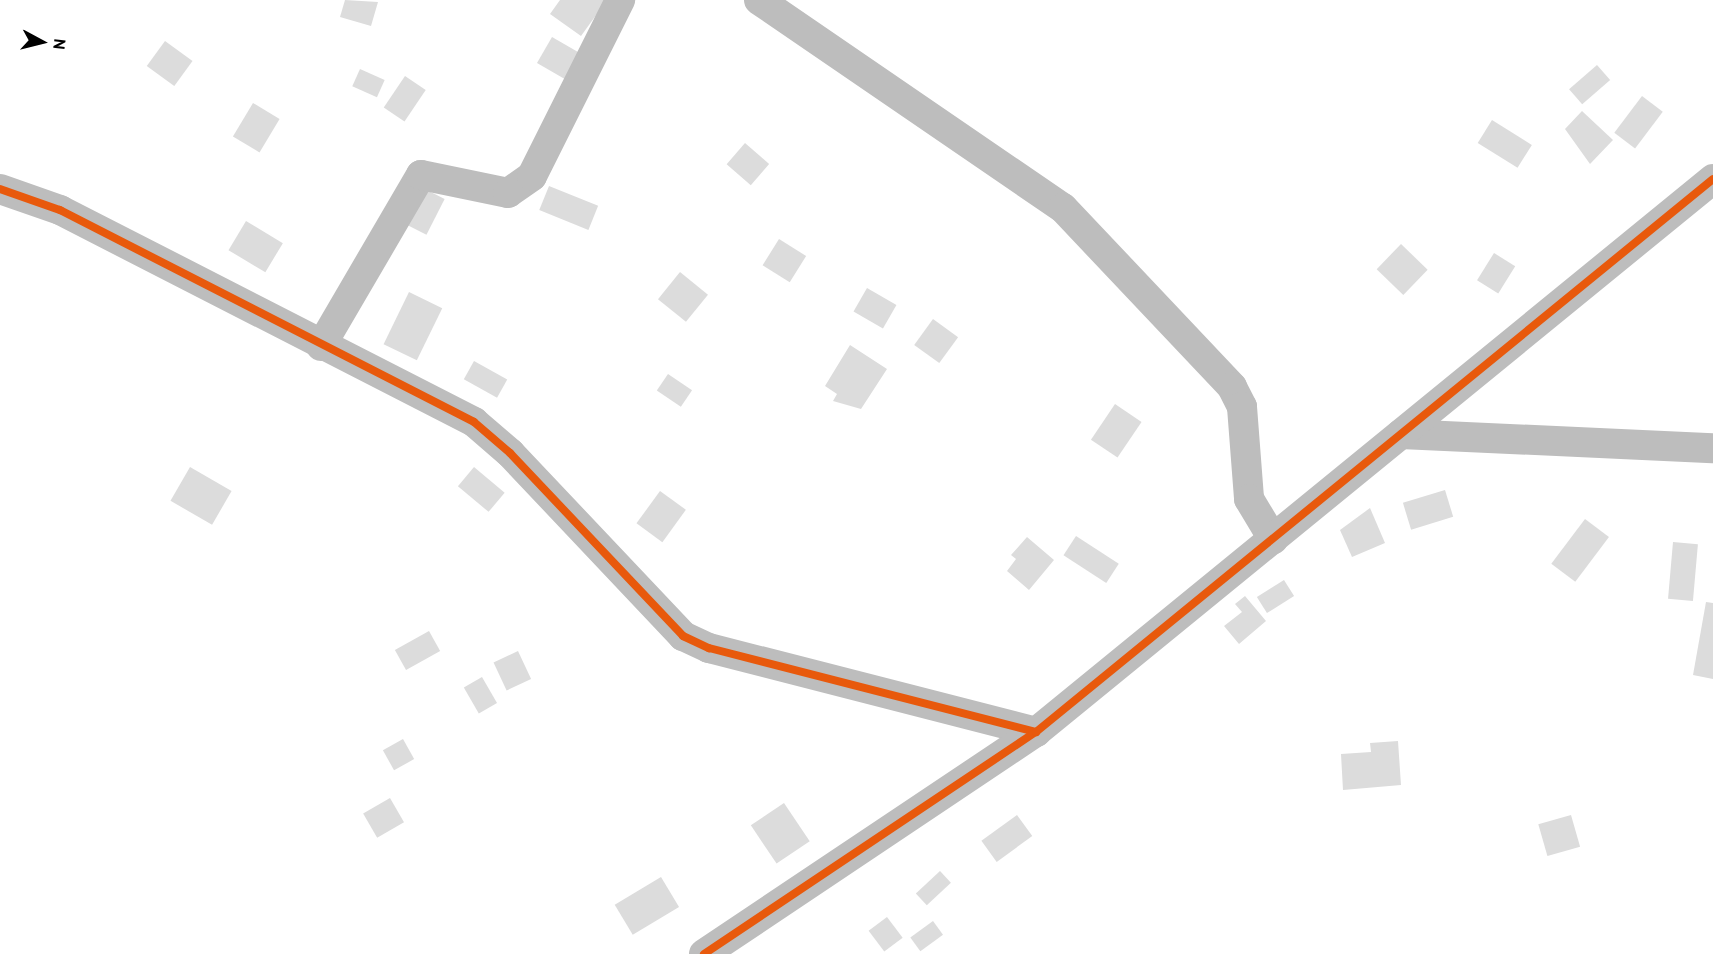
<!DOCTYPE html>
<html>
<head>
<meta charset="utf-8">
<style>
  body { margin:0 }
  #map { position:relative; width:1713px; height:954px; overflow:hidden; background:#fff; font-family:"PT Sans",sans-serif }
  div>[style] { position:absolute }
  .building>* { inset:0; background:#dcdcdc; transform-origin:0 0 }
  .minor>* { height:30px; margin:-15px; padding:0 15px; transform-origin:15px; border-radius:15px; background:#bdbdbd }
  .cycleway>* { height:8px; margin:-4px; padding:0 4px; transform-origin:4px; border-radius:4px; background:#e8590c }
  span { translate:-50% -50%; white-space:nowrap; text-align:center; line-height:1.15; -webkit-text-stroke:4.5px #fff; paint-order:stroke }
  .north { position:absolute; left:12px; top:12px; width:60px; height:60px; -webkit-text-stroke:4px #fff; paint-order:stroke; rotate:97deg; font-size:16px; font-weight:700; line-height:24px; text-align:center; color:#000 }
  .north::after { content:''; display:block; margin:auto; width:21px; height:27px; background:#000; clip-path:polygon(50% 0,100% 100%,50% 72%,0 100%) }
</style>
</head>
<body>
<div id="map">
  <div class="building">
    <i style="clip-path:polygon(345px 0,378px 2px,371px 26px,340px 17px)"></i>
    <i style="clip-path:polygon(560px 0,607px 0,581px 36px,550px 14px)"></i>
    <i style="left:552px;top:37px;width:34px;height:30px;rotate:30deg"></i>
    <i style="left:165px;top:41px;width:34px;height:31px;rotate:36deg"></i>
    <i style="left:1597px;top:65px;width:20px;height:37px;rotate:49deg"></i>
    <i style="left:360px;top:69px;width:27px;height:19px;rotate:24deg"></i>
    <i style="left:405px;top:76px;width:25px;height:38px;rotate:34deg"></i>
    <i style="left:1642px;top:96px;width:26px;height:46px;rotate:37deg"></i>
    <i style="left:253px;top:103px;width:31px;height:39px;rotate:31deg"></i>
    <i style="clip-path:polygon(1582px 111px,1613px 140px,1590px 164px,1565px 129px)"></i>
    <i style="left:1492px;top:120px;width:47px;height:27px;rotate:32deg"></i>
    <i style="left:745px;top:143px;width:32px;height:28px;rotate:41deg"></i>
    <i style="left:417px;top:185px;width:31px;height:40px;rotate:27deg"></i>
    <i style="left:549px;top:186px;width:53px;height:26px;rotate:22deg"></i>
    <i style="left:246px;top:221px;width:43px;height:34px;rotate:31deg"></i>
    <i style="left:779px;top:239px;width:32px;height:31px;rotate:32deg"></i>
    <i style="left:1401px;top:244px;width:37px;height:35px;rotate:44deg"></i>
    <i style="left:1494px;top:253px;width:25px;height:32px;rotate:32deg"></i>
    <i style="left:680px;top:272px;width:36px;height:35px;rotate:39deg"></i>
    <i style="left:867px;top:288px;width:34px;height:27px;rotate:30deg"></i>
    <i style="left:409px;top:292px;width:37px;height:58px;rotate:26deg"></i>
    <i style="left:933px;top:319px;width:31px;height:32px;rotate:36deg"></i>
    <i style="clip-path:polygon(850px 345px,887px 369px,861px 409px,833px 401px,837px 394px,825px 386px)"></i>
    <i style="left:474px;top:361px;width:38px;height:21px;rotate:29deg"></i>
    <i style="left:668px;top:374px;width:29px;height:20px;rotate:34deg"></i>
    <i style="left:1115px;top:404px;width:32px;height:43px;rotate:34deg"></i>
    <i style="left:190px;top:467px;width:48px;height:39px;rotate:30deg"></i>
    <i style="left:474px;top:467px;width:40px;height:25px;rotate:40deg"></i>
    <i style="left:1445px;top:490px;width:28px;height:44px;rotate:73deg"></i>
    <i style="left:660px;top:491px;width:32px;height:40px;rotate:36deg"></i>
    <i style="clip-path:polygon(1370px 508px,1385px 543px,1352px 557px,1340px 530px)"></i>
    <i style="left:1585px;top:519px;width:30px;height:56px;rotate:37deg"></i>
    <i style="left:1076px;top:536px;width:51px;height:23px;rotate:33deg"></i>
    <i style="clip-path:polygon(1027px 537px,1054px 560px,1029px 590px,1007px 571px,1016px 559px,1011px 555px)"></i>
    <i style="left:1673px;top:542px;width:25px;height:57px;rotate:5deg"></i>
    <i style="left:1284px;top:580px;width:19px;height:32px;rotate:58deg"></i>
    <i style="clip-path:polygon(1245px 596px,1266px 621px,1239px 644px,1224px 626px,1242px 612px,1235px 604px)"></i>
    <i style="clip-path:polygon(1706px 602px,1713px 603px,1713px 679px,1693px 675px)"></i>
    <i style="left:429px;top:631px;width:23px;height:39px;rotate:61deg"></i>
    <i style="left:518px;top:651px;width:31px;height:27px;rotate:65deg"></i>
    <i style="left:482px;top:677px;width:30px;height:21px;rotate:60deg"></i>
    <i style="left:403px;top:739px;width:23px;height:23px;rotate:61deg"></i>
    <i style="clip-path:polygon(1398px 741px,1401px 785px,1343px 790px,1341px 754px,1371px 752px,1370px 743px)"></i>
    <i style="left:390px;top:798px;width:28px;height:31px;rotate:60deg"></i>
    <i style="left:784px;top:803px;width:46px;height:40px;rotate:56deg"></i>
    <i style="left:1017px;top:815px;width:26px;height:44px;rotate:54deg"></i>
    <i style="left:1571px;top:815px;width:33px;height:34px;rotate:74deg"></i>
    <i style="left:940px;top:871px;width:16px;height:33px;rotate:47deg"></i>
    <i style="left:661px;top:877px;width:35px;height:54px;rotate:59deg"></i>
    <i style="left:887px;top:917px;width:26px;height:23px;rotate:53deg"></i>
    <i style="left:933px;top:921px;width:17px;height:28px;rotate:54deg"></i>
  </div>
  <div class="minor">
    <i style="left:759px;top:0;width:368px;rotate:34.4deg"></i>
    <i style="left:1063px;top:208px;width:246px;rotate:46.6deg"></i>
    <i style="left:1232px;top:387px;width:22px;rotate:63deg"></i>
    <i style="left:1242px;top:407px;width:92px;rotate:85.6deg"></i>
    <i style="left:1249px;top:499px;width:47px;rotate:59deg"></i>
    <i style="left:0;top:189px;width:64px;rotate:19.3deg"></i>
    <i style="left:60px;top:210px;width:465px;rotate:27.1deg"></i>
    <i style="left:474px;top:422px;width:48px;rotate:40.7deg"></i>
    <i style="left:510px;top:453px;width:252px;rotate:46.6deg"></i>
    <i style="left:683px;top:636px;width:29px;rotate:25deg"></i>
    <i style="left:709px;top:648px;width:338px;rotate:14.4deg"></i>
    <i style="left:321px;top:346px;width:198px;rotate:-59.7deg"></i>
    <i style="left:421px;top:175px;width:89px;rotate:11.7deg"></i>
    <i style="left:508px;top:193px;width:29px;rotate:-35deg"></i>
    <i style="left:532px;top:176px;width:197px;rotate:-63.4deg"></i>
    <i style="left:1401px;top:434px;width:312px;rotate:2.6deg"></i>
    <i style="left:704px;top:954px;width:399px;rotate:-33.8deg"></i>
    <i style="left:1036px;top:732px;width:874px;rotate:-39.24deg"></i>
  </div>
  <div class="cycleway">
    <i style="left:0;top:189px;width:64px;rotate:19.3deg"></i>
    <i style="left:60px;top:210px;width:465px;rotate:27.1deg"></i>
    <i style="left:474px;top:422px;width:48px;rotate:40.7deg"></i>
    <i style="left:510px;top:453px;width:252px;rotate:46.6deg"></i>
    <i style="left:683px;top:636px;width:29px;rotate:25deg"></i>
    <i style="left:709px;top:648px;width:338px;rotate:14.4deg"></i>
    <i style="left:704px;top:954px;width:399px;rotate:-33.8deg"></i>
    <i style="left:1036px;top:732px;width:874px;rotate:-39.24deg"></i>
  </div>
  <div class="north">N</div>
</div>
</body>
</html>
